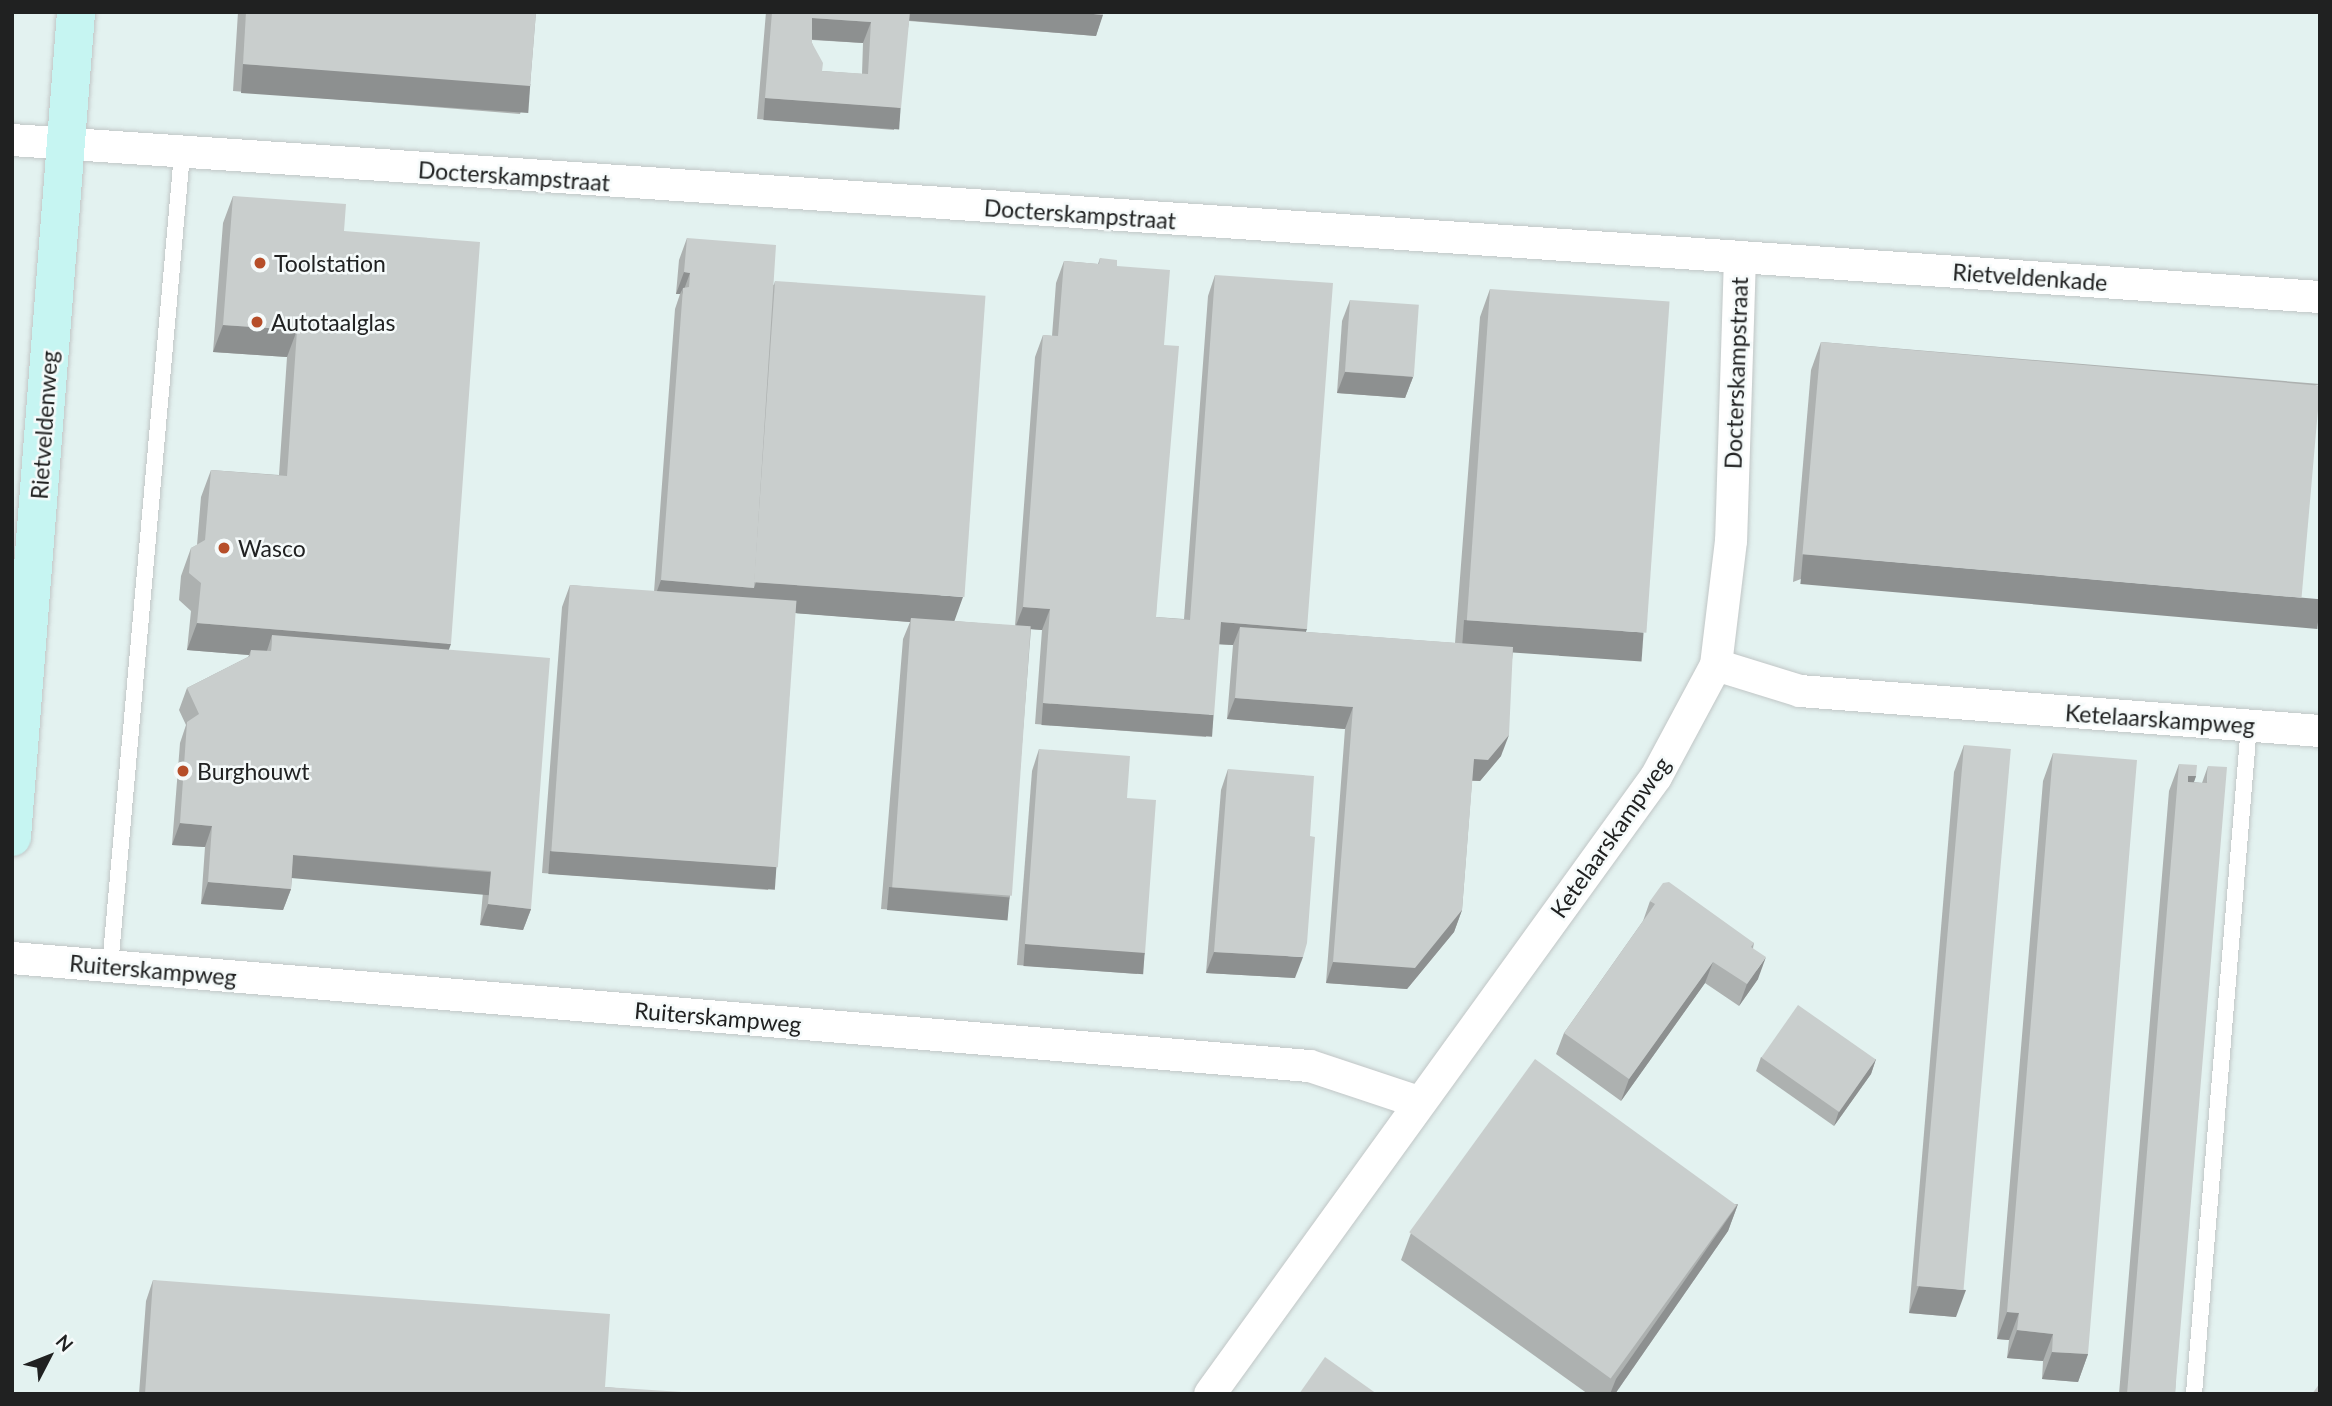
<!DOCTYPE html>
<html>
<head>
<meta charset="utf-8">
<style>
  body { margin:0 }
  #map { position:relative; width:2332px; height:1406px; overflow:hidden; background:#f5fafa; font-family:Lato,sans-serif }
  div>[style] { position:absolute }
  .built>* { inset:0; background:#e3f2f0; transform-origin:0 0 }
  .roads { filter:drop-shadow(0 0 2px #c1c6c6) drop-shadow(0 0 2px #c1c6c6) }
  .service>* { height:16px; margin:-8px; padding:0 8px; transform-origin:8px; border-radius:8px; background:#fff }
  .minor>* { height:32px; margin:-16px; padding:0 16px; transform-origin:16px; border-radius:16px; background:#fff }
  .secondary>* { height:38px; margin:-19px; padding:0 19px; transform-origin:19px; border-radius:19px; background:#c6f5f2 }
  .wall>* { inset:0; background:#adb1b0 }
  .shaded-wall>* { inset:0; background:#8d9090; transform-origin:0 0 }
  .building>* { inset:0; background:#c9cecd; transform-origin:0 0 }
  .dots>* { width:19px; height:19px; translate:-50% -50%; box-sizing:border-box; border:4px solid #f5fafa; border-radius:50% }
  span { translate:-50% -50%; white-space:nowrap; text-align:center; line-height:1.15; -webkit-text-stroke:5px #f5fafa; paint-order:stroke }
  .street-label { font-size:23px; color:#202121 }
  .poi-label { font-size:23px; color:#202121 }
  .left { translate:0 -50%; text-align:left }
  .frame { position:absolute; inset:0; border:14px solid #202121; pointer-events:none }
  .north { position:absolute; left:14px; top:1322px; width:70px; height:70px; -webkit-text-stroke:5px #f5fafa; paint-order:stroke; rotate:48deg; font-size:19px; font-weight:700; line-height:28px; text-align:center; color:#202121 }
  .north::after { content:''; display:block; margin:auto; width:24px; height:32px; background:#202121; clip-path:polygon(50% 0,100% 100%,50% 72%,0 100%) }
</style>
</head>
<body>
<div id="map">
  <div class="built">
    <i style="left:12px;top:12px;width:2308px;height:1382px"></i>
  </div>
  <div class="roads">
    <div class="service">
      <i style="left:110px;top:967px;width:816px;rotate:-84.94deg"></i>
      <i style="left:2194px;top:1394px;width:671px;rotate:-85.3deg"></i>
    </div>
    <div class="minor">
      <i style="left:12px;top:140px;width:1732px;rotate:3.87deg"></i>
      <i style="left:1740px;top:257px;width:284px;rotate:91.8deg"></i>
      <i style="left:1731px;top:541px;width:125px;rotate:96.9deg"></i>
      <i style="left:1740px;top:257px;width:581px;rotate:3.95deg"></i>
      <i style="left:12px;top:958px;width:1302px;rotate:4.76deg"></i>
      <i style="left:1310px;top:1066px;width:114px;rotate:18.4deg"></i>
      <i style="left:1210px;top:1394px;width:761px;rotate:-54.14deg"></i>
      <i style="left:1656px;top:777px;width:127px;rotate:-61.8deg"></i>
      <i style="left:1716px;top:665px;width:88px;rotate:17.2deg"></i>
      <i style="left:1800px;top:691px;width:522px;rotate:4.4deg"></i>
    </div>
    <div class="secondary">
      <i style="left:12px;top:837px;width:827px;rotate:-85.56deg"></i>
    </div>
  </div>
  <div class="wall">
    <i style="clip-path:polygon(238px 12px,536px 12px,530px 86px,520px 114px,233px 91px)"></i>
    <i style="clip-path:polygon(evenodd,766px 12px,1103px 12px,1096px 36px,909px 21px,894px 130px,757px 119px,766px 12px,812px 40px,863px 43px,862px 74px,822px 71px,812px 43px,812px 40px)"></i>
    <i style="clip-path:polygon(233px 196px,344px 231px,449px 650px,531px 909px,523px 930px,480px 925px,483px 892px,292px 877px,291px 889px,283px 910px,201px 904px,205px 847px,172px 845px,180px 743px,186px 725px,179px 710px,187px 688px,248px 657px,249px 655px,187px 650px,191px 611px,179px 600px,181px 576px,191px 548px,197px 545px,201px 497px,211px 470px,279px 475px,287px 357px,213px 352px,223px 223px)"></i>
    <i style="clip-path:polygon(687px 238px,774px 285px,775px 281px,954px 621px,1015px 626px,1035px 357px,1043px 335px,1052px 336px,1056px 283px,1064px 261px,1098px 264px,1100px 258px,1117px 266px,1164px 345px,1156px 617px,1184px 619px,1208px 296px,1215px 275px,1306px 632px,1455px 643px,1480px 317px,1490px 289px,1634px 660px,1513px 651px,1501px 756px,1480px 781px,1472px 781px,1462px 910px,1454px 932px,1407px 989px,1326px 983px,1345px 729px,1227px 719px,1233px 645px,1219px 644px,1206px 737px,1035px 724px,1042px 630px,1031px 629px,1010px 897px,1002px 918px,881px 909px,903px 639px,910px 622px,795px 613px,776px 868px,768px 890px,542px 873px,562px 607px,570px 585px,654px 592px,675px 309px,680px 294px,676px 294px,679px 260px)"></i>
    <i style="clip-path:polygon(1350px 300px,1413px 377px,1405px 398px,1337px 393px,1342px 321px)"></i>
    <i style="clip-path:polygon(1821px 342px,2320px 384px,1793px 582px,1811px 370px)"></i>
    <i style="clip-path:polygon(1964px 745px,1956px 1317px,1909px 1313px,1954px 772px)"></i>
    <i style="clip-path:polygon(1039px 749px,1127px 798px,1145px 953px,1137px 974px,1017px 965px,1032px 771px)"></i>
    <i style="clip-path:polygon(2053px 753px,2088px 1354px,2078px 1382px,2042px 1379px,2043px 1361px,2007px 1358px,2009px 1340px,1997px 1339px,2043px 781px)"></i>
    <i style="clip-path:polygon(2179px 764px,2196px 776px,2194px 782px,2202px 783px,2208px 766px,2175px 1394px,2119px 1394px,2169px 791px)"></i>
    <i style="clip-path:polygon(1228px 769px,1295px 978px,1206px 973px,1221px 790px)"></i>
    <i style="clip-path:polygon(1650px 901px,1754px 943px,1753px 948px,1758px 979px,1739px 1006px,1705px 983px,1621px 1101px,1556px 1054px,1564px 1033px,1643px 921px)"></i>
    <i style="clip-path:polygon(1761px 1057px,1876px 1059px,1871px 1074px,1834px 1126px,1756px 1071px)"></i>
    <i style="clip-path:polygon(1738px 1204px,1728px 1231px,1615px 1394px,1588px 1394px,1401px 1260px,1411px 1233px)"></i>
    <i style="clip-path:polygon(153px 1280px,605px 1387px,682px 1394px,139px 1394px,146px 1301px)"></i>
  </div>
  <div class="shaded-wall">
    <i style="clip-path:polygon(906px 12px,1074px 12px,1103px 15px,1096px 36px,903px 20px)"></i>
    <i style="clip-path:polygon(812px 18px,871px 22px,863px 43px,804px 39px)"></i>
    <i style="left:243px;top:64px;width:288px;height:29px;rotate:4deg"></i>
    <i style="left:765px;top:98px;width:136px;height:22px;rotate:4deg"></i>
    <i style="clip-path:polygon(684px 272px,690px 273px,682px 295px,683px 288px,680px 294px,676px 294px)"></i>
    <i style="clip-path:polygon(223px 325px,297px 330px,287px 357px,213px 352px)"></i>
    <i style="clip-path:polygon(1345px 372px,1413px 377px,1405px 398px,1337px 393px)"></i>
    <i style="left:1803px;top:554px;width:519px;height:30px;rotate:5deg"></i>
    <i style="clip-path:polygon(661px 580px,754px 588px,756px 582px,963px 597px,953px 625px,911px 618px,910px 622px,653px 602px)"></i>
    <i style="clip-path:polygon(1023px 607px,1050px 609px,1042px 630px,1015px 628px)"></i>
    <i style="left:1464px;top:620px;width:180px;height:29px;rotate:4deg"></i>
    <i style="clip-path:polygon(1221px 622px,1307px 629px,1299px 650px,1240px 627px,1233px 645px,1213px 644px)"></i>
    <i style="clip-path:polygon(197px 623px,451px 644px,441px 671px,271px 651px,272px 635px,265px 657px,251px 650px,249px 655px,187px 650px)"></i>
    <i style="clip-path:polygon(1235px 698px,1353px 707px,1345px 729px,1227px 719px)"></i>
    <i style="left:1043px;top:703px;width:171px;height:22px;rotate:4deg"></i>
    <i style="clip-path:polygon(1509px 735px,1501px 756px,1480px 781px,1466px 780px,1474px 759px)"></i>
    <i style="clip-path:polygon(2188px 776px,2196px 776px,2186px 804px)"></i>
    <i style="clip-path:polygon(180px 823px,212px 826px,205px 847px,172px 845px)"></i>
    <i style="left:550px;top:851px;width:227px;height:23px;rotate:4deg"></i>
    <i style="left:293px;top:855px;width:199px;height:23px;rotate:5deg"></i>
    <i style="clip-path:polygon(208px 882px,291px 889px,283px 910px,201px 904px)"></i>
    <i style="left:889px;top:887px;width:121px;height:23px;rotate:5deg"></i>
    <i style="clip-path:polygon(488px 904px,531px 909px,523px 930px,480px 925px)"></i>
    <i style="clip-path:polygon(1462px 910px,1454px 932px,1407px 989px,1326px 983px,1333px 962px)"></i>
    <i style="left:1025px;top:944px;width:120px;height:22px;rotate:4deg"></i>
    <i style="clip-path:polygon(1214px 952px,1303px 957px,1295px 978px,1206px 973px)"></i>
    <i style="clip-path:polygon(1766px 957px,1758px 979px,1739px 1006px,1747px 984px)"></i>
    <i style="clip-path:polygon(1713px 962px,1705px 983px,1621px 1101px,1629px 1079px)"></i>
    <i style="clip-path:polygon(1876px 1059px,1871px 1074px,1834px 1126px,1839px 1111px)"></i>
    <i style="clip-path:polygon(1738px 1204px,1728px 1231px,1615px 1394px,1610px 1394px,1616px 1379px)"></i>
    <i style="clip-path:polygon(1919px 1286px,1966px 1290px,1956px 1317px,1909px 1313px)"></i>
    <i style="clip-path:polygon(2007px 1312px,2019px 1313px,2009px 1340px,1997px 1339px)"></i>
    <i style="clip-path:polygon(2017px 1330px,2053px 1334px,2043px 1361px,2007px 1358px)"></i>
    <i style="clip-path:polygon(2052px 1352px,2088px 1354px,2078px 1382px,2042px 1379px)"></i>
  </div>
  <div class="building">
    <i style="clip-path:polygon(246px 12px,536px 12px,530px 86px,243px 64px)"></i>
    <i style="clip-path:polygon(evenodd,772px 12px,910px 12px,901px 108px,765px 98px,772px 12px,812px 18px,871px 22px,868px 74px,822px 71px,823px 63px,812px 43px,812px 18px)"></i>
    <i style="clip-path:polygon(1074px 12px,1103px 12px,1103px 15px)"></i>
    <i style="clip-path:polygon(233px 196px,346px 204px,344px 231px,480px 242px,451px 644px,197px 623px,201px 583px,189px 573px,191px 548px,205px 540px,211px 470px,287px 476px,297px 330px,223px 325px)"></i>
    <i style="clip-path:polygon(687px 238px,776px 245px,754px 588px,661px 580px,683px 288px,689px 287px,690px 273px,684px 272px)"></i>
    <i style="clip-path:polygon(1100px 258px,1117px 260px,1117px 266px,1170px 270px,1164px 345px,1179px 346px,1156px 617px,1190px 620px,1215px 275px,1333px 283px,1307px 629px,1221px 622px,1214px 715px,1043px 703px,1050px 609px,1023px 607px,1043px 335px,1058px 336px,1064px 261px,1099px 264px)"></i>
    <i style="left:775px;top:281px;width:211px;height:302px;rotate:4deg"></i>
    <i style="left:1490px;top:289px;width:180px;height:332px;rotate:4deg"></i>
    <i style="left:1350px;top:300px;width:69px;height:72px;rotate:4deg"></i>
    <i style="left:1821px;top:342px;width:501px;height:213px;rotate:5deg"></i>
    <i style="left:570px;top:585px;width:227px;height:267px;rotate:4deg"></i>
    <i style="left:911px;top:618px;width:120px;height:270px;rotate:4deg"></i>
    <i style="clip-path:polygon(1240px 627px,1513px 647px,1509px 735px,1488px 760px,1474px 759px,1462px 910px,1415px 968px,1333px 962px,1353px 707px,1235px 698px)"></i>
    <i style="clip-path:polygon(272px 635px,550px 658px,531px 909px,488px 904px,491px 871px,293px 855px,291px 889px,208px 882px,212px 826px,180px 823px,187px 722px,199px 714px,187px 688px,250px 656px,251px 650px,271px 651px)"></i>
    <i style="left:1964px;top:745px;width:47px;height:543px;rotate:5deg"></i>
    <i style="clip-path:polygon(1039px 749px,1130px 756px,1127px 798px,1156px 800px,1145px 953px,1025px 944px)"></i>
    <i style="clip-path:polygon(2053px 753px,2137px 760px,2088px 1354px,2052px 1352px,2053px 1334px,2017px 1330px,2019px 1313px,2007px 1312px)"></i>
    <i style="clip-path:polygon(2179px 764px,2197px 765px,2196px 776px,2188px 776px,2188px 782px,2207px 783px,2208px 766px,2227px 767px,2175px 1394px,2127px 1394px)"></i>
    <i style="clip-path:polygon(1228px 769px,1314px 776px,1310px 836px,1315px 837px,1307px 943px,1303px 957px,1214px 952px)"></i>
    <i style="clip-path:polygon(1669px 882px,1754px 943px,1751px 947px,1766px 957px,1747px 984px,1713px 962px,1629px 1079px,1564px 1033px,1655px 904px,1650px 901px,1663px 883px)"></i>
    <i style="left:1798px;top:1005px;width:95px;height:64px;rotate:35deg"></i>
    <i style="left:1535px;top:1059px;width:249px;height:214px;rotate:36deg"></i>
    <i style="clip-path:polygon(153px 1280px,610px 1314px,605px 1387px,682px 1392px,682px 1394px,145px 1394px)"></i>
    <i style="clip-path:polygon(1325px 1357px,1377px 1394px,1299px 1394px)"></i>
    <i style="clip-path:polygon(2320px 1383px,2320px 1394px,2312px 1394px)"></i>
  </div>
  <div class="dots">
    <i style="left:260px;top:263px;background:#b64e29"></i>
    <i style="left:257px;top:322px;background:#b64e29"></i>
    <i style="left:224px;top:548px;background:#b64e29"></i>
    <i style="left:183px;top:771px;background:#b64e29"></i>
  </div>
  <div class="street-label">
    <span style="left:514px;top:176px;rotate:4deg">Docterskampstraat</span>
    <span style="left:1080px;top:214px;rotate:4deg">Docterskampstraat</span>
    <span style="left:2030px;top:277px;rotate:4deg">Rietveldenkade</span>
    <span style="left:1736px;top:373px;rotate:-88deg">Docterskampstraat</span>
    <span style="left:44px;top:425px;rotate:-86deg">Rietveldenweg</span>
    <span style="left:2160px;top:719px;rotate:4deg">Ketelaarskampweg</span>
    <span style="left:1610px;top:837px;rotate:-55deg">Ketelaarskampweg</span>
    <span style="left:153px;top:970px;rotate:5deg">Ruiterskampweg</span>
    <span style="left:718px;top:1017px;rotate:5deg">Ruiterskampweg</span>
  </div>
  <div class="poi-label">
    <span class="left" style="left:274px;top:263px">Toolstation</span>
    <span class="left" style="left:271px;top:322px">Autotaalglas</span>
    <span class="left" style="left:238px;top:548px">Wasco</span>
    <span class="left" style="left:197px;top:771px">Burghouwt</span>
  </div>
  <div class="frame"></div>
  <div class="north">N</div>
</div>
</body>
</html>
